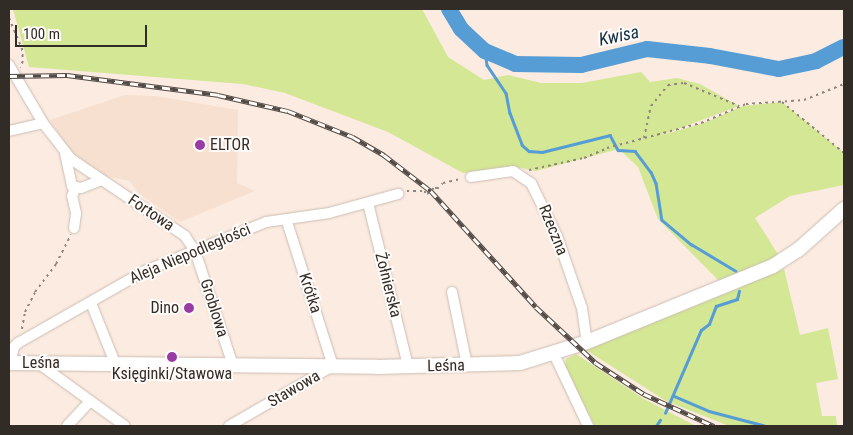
<!DOCTYPE html>
<html>
<head>
<meta charset="utf-8">
<style>
  body { margin:0 }
  #map { position:relative; width:853px; height:435px; overflow:hidden; background:#fbebe0; font-family:"Roboto Condensed",sans-serif }
  div>[style] { position:absolute }
  .built>* { inset:0; background:#f8e0d0 }
  .green>* { inset:0; background:#d3e794 }
  .stream>* { height:2.5px; margin:-1.25px; padding:0 1.25px; transform-origin:1.25px; border-radius:1.25px; background:#559dd4 }
  .river>* { height:16px; margin:-8px; padding:0 8px; transform-origin:8px; border-radius:8px; background:#559dd4 }
  .path>* { height:2px; margin-top:-1px; transform-origin:0; background:repeating-linear-gradient(90deg,#90857d 0 2.5px,transparent 0 6.5px) }
  .roads { filter:drop-shadow(0 0 1px #ccbcb2) drop-shadow(0 0 1px #ccbcb2) }
  .minor>* { height:10px; margin:-5px; padding:0 5px; transform-origin:5px; border-radius:5px; background:#fff }
  .major>* { height:14px; margin:-7px; padding:0 7px; transform-origin:7px; border-radius:7px; background:#fff }
  .rail>* { height:4.5px; margin-top:-2.25px; transform-origin:0; background:repeating-linear-gradient(90deg,#fefbf9 0 8px,#524a44 0 16px); box-sizing:border-box; border-block:1px solid #524a44 }
  .dots>* { width:14px; height:14px; translate:-50% -50%; box-sizing:border-box; border:2px solid #fefbf9; border-radius:50% }
  span { translate:-50% -50%; white-space:nowrap; text-align:center; line-height:1.15; -webkit-text-stroke:4px #fefbf9; paint-order:stroke }
  .poi-label { font-size:16px; color:#322c27 }
  .left { translate:0 -50%; text-align:left }
  .right { translate:-100% -50%; text-align:right }
  .street-label { font-size:16px; color:#322c27 }
  .water-label { font-size:18px; color:#102f46; font-style:italic }
  .frame { position:absolute; inset:0; border:10px solid #322c27; pointer-events:none }
  .scale { position:absolute; left:15px; top:25px; width:132px; height:22px; box-sizing:border-box; border:2px solid #322c27; border-top:0; padding-left:6px; font-size:15px; line-height:18px; white-space:nowrap; color:#322c27; -webkit-text-stroke:4px #fefbf9; paint-order:stroke }
</style>
</head>
<body>
<div id="map">
  <div class="built">
    <i style="clip-path:polygon(125px 95px,156px 96px,238px 110px,237px 183px,255px 191px,180px 222px,138px 193px,130px 181px,106px 176px,72px 154px,50px 120px)"></i>
  </div>
  <div class="green">
    <i style="clip-path:polygon(13px 9px,422px 9px,448px 57px,484px 80px,508px 75px,541px 83px,582px 83px,641px 72px,650px 82px,677px 78px,700px 84px,739px 106px,659px 136px,704px 123px,743px 106px,782px 102px,844px 153px,844px 185px,790px 196px,755px 218px,779px 256px,720px 282px,658px 219px,638px 167px,619px 149px,536px 171px,511px 166px,463px 173px,388px 132px,285px 93px,243px 84px,29px 67px)"></i>
    <i style="clip-path:polygon(784px 269px,800px 335px,828px 328px,838px 379px,816px 383px,822px 416px,836px 416px,837px 426px,729px 426px,666px 401px,586px 350px)"></i>
    <i style="clip-path:polygon(576px 354px,644px 399px,696px 426px,595px 426px,565px 367px,566px 359px)"></i>
  </div>
  <div class="stream">
    <i style="left:485px;top:51px;width:14px;rotate:82deg"></i>
    <i style="left:487px;top:65px;width:34px;rotate:56deg"></i>
    <i style="left:506px;top:93px;width:20px;rotate:79deg"></i>
    <i style="left:510px;top:113px;width:34px;rotate:69deg"></i>
    <i style="left:522px;top:145px;width:9px;rotate:41deg"></i>
    <i style="left:529px;top:151px;width:13px;rotate:4deg"></i>
    <i style="left:542px;top:152px;width:70px;rotate:-14deg"></i>
    <i style="left:610px;top:135px;width:17px;rotate:62deg"></i>
    <i style="left:618px;top:150px;width:17px;rotate:3deg"></i>
    <i style="left:635px;top:151px;width:26px;rotate:53deg"></i>
    <i style="left:651px;top:172px;width:12px;rotate:66deg"></i>
    <i style="left:656px;top:183px;width:37px;rotate:81deg"></i>
    <i style="left:662px;top:220px;width:38px;rotate:40deg"></i>
    <i style="left:691px;top:244px;width:52px;rotate:31deg"></i>
    <i style="left:674px;top:396px;width:38px;rotate:23deg"></i>
    <i style="left:709px;top:411px;width:59px;rotate:14.7deg"></i>
    <i style="left:665px;top:413px;width:90px;rotate:-66.6deg"></i>
    <i style="left:701px;top:330px;width:10px;rotate:-37deg"></i>
    <i style="left:709px;top:324px;width:19px;rotate:-69deg"></i>
    <i style="left:716px;top:306px;width:22px;rotate:-18deg"></i>
    <i style="left:737px;top:299px;width:8px;rotate:-76deg"></i>
    <i style="left:656px;top:426px;width:7px;rotate:-56deg"></i>
  </div>
  <div class="river">
    <i style="left:449px;top:9px;width:23px;rotate:59deg"></i>
    <i style="left:461px;top:29px;width:33px;rotate:43deg"></i>
    <i style="left:485px;top:51px;width:33px;rotate:23deg"></i>
    <i style="left:515px;top:64px;width:66px;rotate:0.9deg"></i>
    <i style="left:581px;top:65px;width:68px;rotate:-13.6deg"></i>
    <i style="left:647px;top:49px;width:63px;rotate:6.3deg"></i>
    <i style="left:710px;top:56px;width:70px;rotate:10.7deg"></i>
    <i style="left:779px;top:69px;width:38px;rotate:-12deg"></i>
    <i style="left:816px;top:61px;width:31px;rotate:-27deg"></i>
  </div>
  <div class="path">
    <i style="left:9px;top:18px;width:33px;rotate:67deg"></i>
    <i style="left:22px;top:48px;width:13px;rotate:86deg"></i>
    <i style="left:23px;top:61px;width:7px;rotate:117deg"></i>
    <i style="left:782px;top:102px;width:80px;rotate:39.4deg"></i>
    <i style="left:644px;top:138px;width:33px;rotate:-78deg"></i>
    <i style="left:651px;top:106px;width:27px;rotate:-51deg"></i>
    <i style="left:668px;top:85px;width:16px;rotate:-7deg"></i>
    <i style="left:684px;top:83px;width:60px;rotate:22.7deg"></i>
    <i style="left:529px;top:170px;width:56px;rotate:-12.3deg"></i>
    <i style="left:584px;top:158px;width:25px;rotate:-23deg"></i>
    <i style="left:607px;top:148px;width:97px;rotate:-14.9deg"></i>
    <i style="left:701px;top:123px;width:49px;rotate:-22.9deg"></i>
    <i style="left:746px;top:104px;width:58px;rotate:-3.9deg"></i>
    <i style="left:804px;top:100px;width:43px;rotate:-21.8deg"></i>
    <i style="left:407px;top:191px;width:17px"></i>
    <i style="left:424px;top:191px;width:4px;rotate:45deg"></i>
    <i style="left:427px;top:194px;width:11px;rotate:-41deg"></i>
    <i style="left:435px;top:187px;width:3px;rotate:45deg"></i>
    <i style="left:437px;top:189px;width:8px;rotate:-45deg"></i>
    <i style="left:443px;top:183px;width:18px;rotate:-13deg"></i>
    <i style="left:22px;top:329px;width:17px;rotate:-80deg"></i>
    <i style="left:25px;top:312px;width:22px;rotate:-63deg"></i>
    <i style="left:35px;top:292px;width:35px;rotate:-53deg"></i>
    <i style="left:56px;top:264px;width:33px;rotate:-63deg"></i>
  </div>
  <div class="roads">
    <div class="minor">
      <i style="left:9px;top:65px;width:67px;rotate:59.6deg"></i>
      <i style="left:43px;top:123px;width:46px;rotate:52.1deg"></i>
      <i style="left:71px;top:159px;width:138px;rotate:34deg"></i>
      <i style="left:185px;top:236px;width:18px;rotate:56deg"></i>
      <i style="left:195px;top:251px;width:120px;rotate:71.6deg"></i>
      <i style="left:9px;top:131px;width:35px;rotate:-13deg"></i>
      <i style="left:65px;top:153px;width:34px;rotate:78deg"></i>
      <i style="left:72px;top:186px;width:9px;rotate:13deg"></i>
      <i style="left:81px;top:188px;width:22px;rotate:-21deg"></i>
      <i style="left:471px;top:177px;width:42px;rotate:-8.1deg"></i>
      <i style="left:513px;top:171px;width:22px;rotate:34deg"></i>
      <i style="left:531px;top:183px;width:59px;rotate:63.9deg"></i>
      <i style="left:557px;top:236px;width:76px;rotate:70.9deg"></i>
      <i style="left:582px;top:308px;width:34px;rotate:82deg"></i>
      <i style="left:368px;top:203px;width:168px;rotate:76.2deg"></i>
      <i style="left:74px;top:228px;width:15px;rotate:-82deg"></i>
      <i style="left:76px;top:213px;width:17px;rotate:-103deg"></i>
      <i style="left:72px;top:196px;width:10px;rotate:-66deg"></i>
      <i style="left:452px;top:292px;width:75px;rotate:78.4deg"></i>
      <i style="left:91px;top:303px;width:65px;rotate:68.2deg"></i>
      <i style="left:554px;top:354px;width:80px;rotate:64.7deg"></i>
      <i style="left:10px;top:363px;width:16px;rotate:-76deg"></i>
      <i style="left:14px;top:347px;width:6px;rotate:-45deg"></i>
      <i style="left:18px;top:343px;width:146px;rotate:-29.6deg"></i>
      <i style="left:145px;top:271px;width:131px;rotate:-22deg"></i>
      <i style="left:266px;top:222px;width:64px;rotate:-8.1deg"></i>
      <i style="left:329px;top:213px;width:72px;rotate:-15.4deg"></i>
      <i style="left:38px;top:363px;width:107px;rotate:35.9deg"></i>
      <i style="left:67px;top:426px;width:34px;rotate:-47deg"></i>
      <i style="left:229px;top:426px;width:120px;rotate:-30deg"></i>
      <i style="left:333px;top:366px;width:154px;rotate:-107.7deg"></i>
    </div>
    <div class="major">
      <i style="left:9px;top:363px;width:368px;rotate:0.6deg"></i>
      <i style="left:377px;top:367px;width:143px;rotate:-1.6deg"></i>
      <i style="left:520px;top:363px;width:70px;rotate:-17.4deg"></i>
      <i style="left:587px;top:342px;width:201px;rotate:-22.2deg"></i>
      <i style="left:773px;top:266px;width:30px;rotate:-33deg"></i>
      <i style="left:798px;top:250px;width:62px;rotate:-41.7deg"></i>
    </div>
  </div>
  <div class="rail">
    <i style="left:9px;top:76px;width:58px;rotate:-1deg"></i>
    <i style="left:67px;top:75px;width:152px;rotate:7.5deg"></i>
    <i style="left:218px;top:95px;width:72px;rotate:12.9deg"></i>
    <i style="left:288px;top:111px;width:70px;rotate:21.8deg"></i>
    <i style="left:353px;top:137px;width:36px;rotate:30deg"></i>
    <i style="left:384px;top:155px;width:59px;rotate:37.5deg"></i>
    <i style="left:431px;top:191px;width:156px;rotate:47.8deg"></i>
    <i style="left:536px;top:307px;width:82px;rotate:43deg"></i>
    <i style="left:596px;top:363px;width:57px;rotate:32.9deg"></i>
    <i style="left:644px;top:394px;width:77px;rotate:24.6deg"></i>
  </div>
  <div class="dots">
    <i style="left:200px;top:145px;background:#983ba4"></i>
    <i style="left:189px;top:308px;background:#983ba4"></i>
    <i style="left:172px;top:357px;background:#983ba4"></i>
  </div>
  <div class="poi-label">
    <span class="left" style="left:210px;top:145px">ELTOR</span>
    <span class="right" style="left:179px;top:308px">Dino</span>
    <span style="left:172px;top:374px">Księginki/Stawowa</span>
  </div>
  <div class="street-label">
    <span style="left:151px;top:213px;rotate:34deg">Fortowa</span>
    <span style="left:553px;top:230px;rotate:68deg">Rzeczna</span>
    <span style="left:190px;top:254px;rotate:-23deg">Aleja Niepodległości</span>
    <span style="left:388px;top:285px;rotate:76deg">Żołnierska</span>
    <span style="left:310px;top:293px;rotate:72deg">Krótka</span>
    <span style="left:214px;top:308px;rotate:72deg">Groblowa</span>
    <span style="left:41px;top:363px">Leśna</span>
    <span style="left:446px;top:366px;rotate:-1deg">Leśna</span>
    <span style="left:294px;top:389px;rotate:-30deg">Stawowa</span>
  </div>
  <div class="water-label">
    <span style="left:619px;top:36px;rotate:-12deg">Kwisa</span>
  </div>
  <div class="frame"></div>
  <div class="scale">100 m</div>
</div>
</body>
</html>
